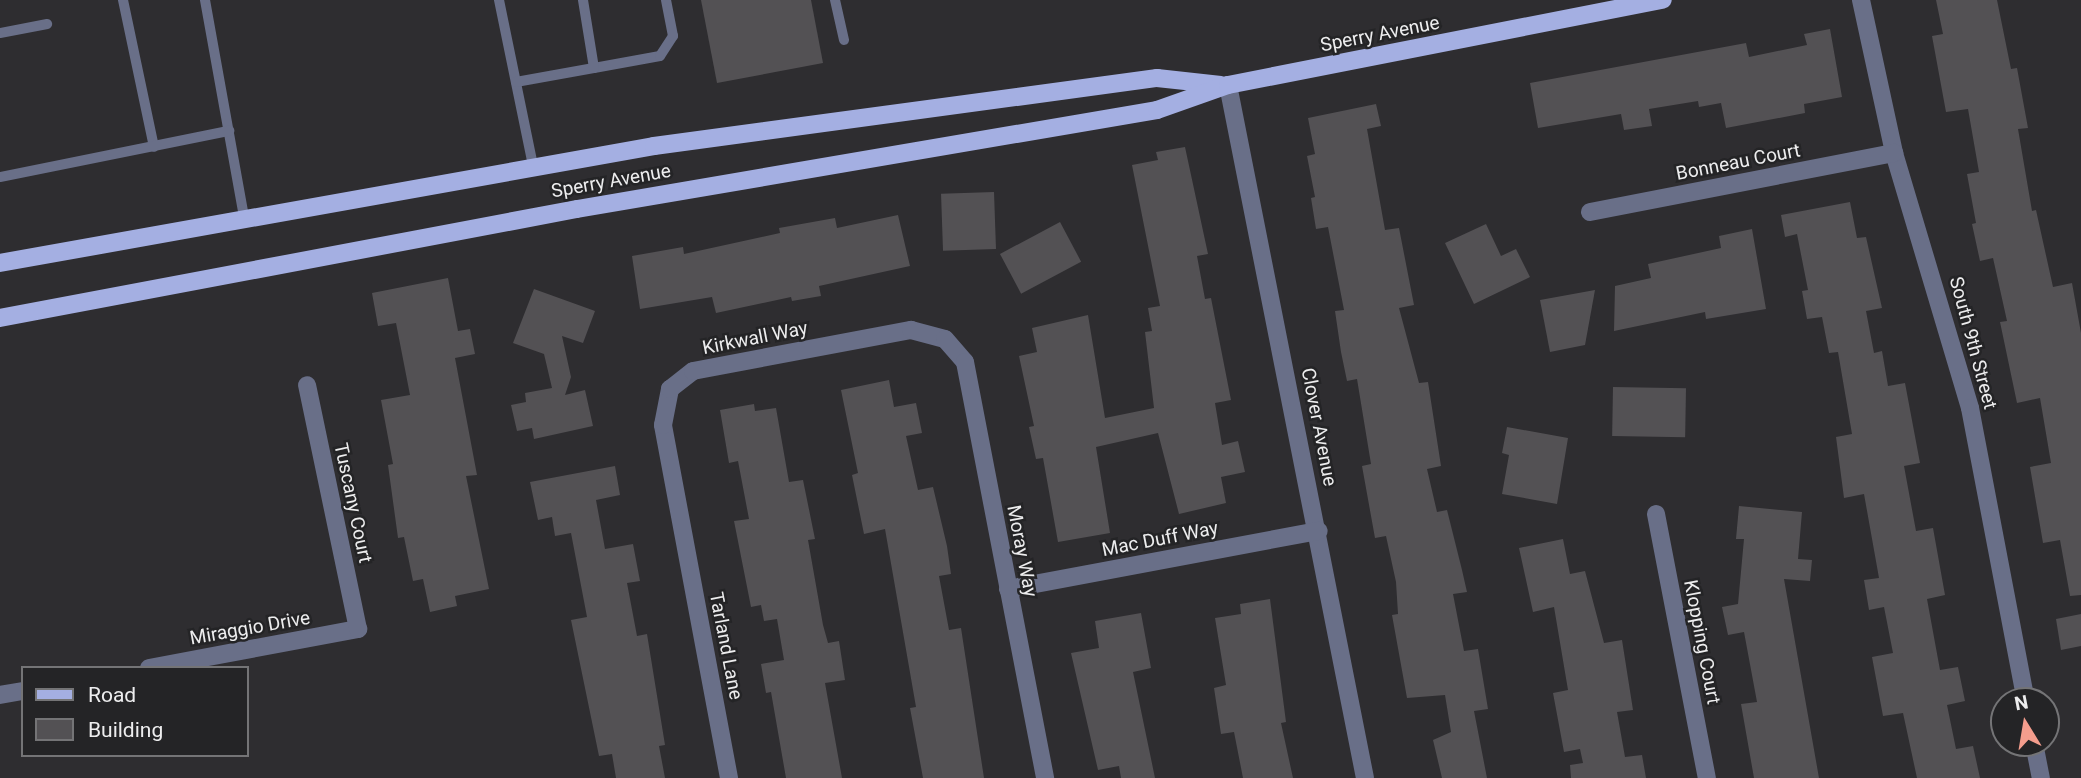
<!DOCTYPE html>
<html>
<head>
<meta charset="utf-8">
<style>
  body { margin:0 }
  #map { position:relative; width:2081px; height:778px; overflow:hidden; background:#2e2d30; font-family:Roboto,sans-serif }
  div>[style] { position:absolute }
  .building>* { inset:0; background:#535154; transform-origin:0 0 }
  .service>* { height:10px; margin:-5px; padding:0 5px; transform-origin:5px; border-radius:5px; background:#696f88 }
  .minor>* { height:18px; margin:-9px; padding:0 9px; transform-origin:9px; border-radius:9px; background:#696f88 }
  .primary>* { height:18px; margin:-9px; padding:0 9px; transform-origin:9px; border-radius:9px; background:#a4afe2 }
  span { translate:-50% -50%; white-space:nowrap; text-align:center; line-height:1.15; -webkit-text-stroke:5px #242426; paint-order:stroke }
  .street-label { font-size:19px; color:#ededee }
  .legend { position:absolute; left:21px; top:666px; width:228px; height:91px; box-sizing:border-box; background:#242426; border:2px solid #747476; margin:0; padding:9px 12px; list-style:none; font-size:21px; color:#ededee }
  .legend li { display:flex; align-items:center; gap:14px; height:35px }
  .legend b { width:35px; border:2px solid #747476 }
  .north { position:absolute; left:1990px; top:687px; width:70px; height:70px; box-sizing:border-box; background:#242426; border:2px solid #747476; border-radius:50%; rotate:349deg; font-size:19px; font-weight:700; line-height:28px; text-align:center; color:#ededee }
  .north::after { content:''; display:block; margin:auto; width:24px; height:32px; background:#f49d8d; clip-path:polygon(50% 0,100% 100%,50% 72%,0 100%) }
</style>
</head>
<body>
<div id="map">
  <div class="building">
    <i style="clip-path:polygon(701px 0,811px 0,823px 63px,717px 83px)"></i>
    <i style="clip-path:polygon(1936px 0,1997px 0,2011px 69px,2017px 68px,2028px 128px,2018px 129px,2032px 211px,2036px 210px,2053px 287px,2072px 283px,2081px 333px,2081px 595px,2070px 596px,2060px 540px,2043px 543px,2030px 467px,2051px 463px,2040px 398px,2017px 403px,2000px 322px,2007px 321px,1993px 258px,1980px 261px,1972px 224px,1976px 223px,1967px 174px,1979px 172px,1968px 109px,1946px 112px,1932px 36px,1943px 34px)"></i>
    <i style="clip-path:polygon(1830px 29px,1842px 97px,1804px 104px,1805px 113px,1726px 128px,1721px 103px,1699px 107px,1698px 101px,1649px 109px,1652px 126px,1624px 130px,1621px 114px,1538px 128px,1530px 83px,1746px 43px,1749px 57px,1807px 45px,1804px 34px)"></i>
    <i style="clip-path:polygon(1376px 104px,1381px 126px,1367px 129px,1385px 230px,1399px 228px,1414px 305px,1399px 308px,1419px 383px,1428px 382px,1441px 466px,1427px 469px,1437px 512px,1447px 510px,1462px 570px,1467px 592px,1453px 594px,1464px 651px,1478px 649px,1488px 709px,1474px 711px,1487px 778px,1442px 778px,1433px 740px,1451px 732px,1445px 695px,1407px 698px,1392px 615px,1398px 614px,1396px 582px,1386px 536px,1375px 538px,1362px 466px,1371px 464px,1357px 379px,1347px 381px,1341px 352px,1335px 311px,1344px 310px,1328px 227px,1316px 229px,1311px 198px,1315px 197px,1307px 156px,1315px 154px,1308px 118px)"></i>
    <i style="clip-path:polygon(1185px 147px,1208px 254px,1197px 256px,1205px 299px,1211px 298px,1231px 400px,1215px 403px,1222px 445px,1238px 441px,1245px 472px,1221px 477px,1226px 503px,1179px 514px,1158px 433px,1096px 447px,1110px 533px,1058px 542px,1043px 458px,1036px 459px,1029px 427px,1034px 426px,1019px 356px,1037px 352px,1032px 328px,1088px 315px,1105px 418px,1154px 408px,1145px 332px,1152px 331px,1148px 308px,1160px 306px,1132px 165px,1158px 160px,1156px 152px)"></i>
    <i style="left:994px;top:192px;width:57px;height:53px;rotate:88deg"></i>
    <i style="clip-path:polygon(1850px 202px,1857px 238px,1866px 237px,1882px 308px,1866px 311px,1874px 353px,1882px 351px,1888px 386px,1905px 383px,1920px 463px,1904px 466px,1916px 531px,1933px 528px,1945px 595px,1927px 599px,1940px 670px,1958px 667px,1965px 701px,1947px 705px,1956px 749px,1973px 746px,1980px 778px,1917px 778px,1903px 713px,1883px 716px,1872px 657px,1893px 653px,1884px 607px,1869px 610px,1864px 580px,1879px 578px,1864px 494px,1844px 498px,1836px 437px,1852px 434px,1838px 352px,1829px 353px,1822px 317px,1807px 319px,1802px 291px,1808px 290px,1797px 234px,1785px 237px,1781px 215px)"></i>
    <i style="clip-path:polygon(898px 215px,910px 266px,819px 286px,821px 296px,792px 301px,791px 297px,716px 313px,712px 297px,640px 309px,632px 256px,683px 247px,684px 254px,780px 233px,779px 228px,835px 218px,837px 228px)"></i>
    <i style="left:1060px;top:222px;width:45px;height:68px;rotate:62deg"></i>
    <i style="clip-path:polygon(1486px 224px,1501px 256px,1516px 249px,1530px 277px,1474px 304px,1445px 243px)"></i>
    <i style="clip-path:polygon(1752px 229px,1766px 309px,1706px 319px,1705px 312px,1614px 331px,1615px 286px,1651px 278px,1648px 264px,1721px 248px,1719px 236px)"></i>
    <i style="clip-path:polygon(448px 278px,458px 331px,470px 329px,475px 354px,455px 358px,477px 475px,466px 476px,489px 589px,455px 596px,457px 606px,430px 612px,423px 579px,413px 581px,404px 537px,398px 538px,388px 465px,393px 464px,381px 400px,410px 395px,396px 323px,378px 326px,372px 293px)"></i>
    <i style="clip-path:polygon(534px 289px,595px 311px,583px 343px,562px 336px,571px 377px,565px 395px,585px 390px,593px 426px,534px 439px,532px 428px,517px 431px,511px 405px,526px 402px,525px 393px,552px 388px,544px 354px,513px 343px)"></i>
    <i style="clip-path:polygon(1595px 290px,1585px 345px,1550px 352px,1540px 300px)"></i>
    <i style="clip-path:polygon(889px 380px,894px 407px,916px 403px,922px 433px,906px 436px,918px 490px,933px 487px,947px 546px,951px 574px,939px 576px,949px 630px,961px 628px,984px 778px,923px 778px,910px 708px,916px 707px,885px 529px,864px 534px,852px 475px,858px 473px,841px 390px)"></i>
    <i style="left:1613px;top:387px;width:73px;height:49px;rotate:1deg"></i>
    <i style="clip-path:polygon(754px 404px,755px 411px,776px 408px,789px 482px,803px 480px,815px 539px,808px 540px,823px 625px,828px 643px,839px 641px,845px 680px,825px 683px,842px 778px,786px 778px,771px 692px,766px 693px,761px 664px,784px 660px,777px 619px,764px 621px,761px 605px,751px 607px,734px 521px,749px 519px,738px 461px,729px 463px,720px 410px)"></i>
    <i style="clip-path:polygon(1507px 427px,1568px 438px,1557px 504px,1502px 494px,1509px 455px,1502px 453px)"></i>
    <i style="clip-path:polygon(615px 466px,620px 495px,596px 500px,605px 549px,633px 544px,640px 581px,627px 583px,637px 636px,647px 634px,665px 745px,659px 746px,665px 778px,616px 778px,612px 754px,599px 756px,571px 620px,587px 617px,571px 533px,555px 536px,552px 517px,538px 520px,530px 482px)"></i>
    <i style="clip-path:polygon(1739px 506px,1802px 512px,1798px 559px,1812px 560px,1810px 581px,1784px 579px,1819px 778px,1754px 778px,1741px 704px,1757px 702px,1744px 632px,1728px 635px,1722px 607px,1738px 604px,1744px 539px,1736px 539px)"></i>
    <i style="clip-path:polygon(1563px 539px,1570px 574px,1585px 571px,1604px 643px,1622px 640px,1633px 710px,1617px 712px,1625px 757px,1642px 755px,1646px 778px,1571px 778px,1570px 765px,1583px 763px,1580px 749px,1564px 752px,1553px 693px,1568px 690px,1554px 607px,1533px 612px,1519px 548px)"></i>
    <i style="clip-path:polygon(1270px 599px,1286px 722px,1281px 723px,1293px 778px,1243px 778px,1234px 732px,1221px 734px,1214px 688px,1226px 685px,1215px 618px,1241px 614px,1240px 604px)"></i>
    <i style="clip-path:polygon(1141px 613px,1151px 668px,1133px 672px,1155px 778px,1121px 778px,1119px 766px,1098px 770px,1071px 653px,1099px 648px,1095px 621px)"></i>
    <i style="clip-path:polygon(2081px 614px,2081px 646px,2061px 650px,2056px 619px)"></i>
  </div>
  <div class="service">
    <i style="left:123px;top:0;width:150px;rotate:78.1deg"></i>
    <i style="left:205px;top:0;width:220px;rotate:79.8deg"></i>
    <i style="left:499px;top:0;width:168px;rotate:78.4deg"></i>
    <i style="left:835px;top:0;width:41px;rotate:77.3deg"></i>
    <i style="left:0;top:33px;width:48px;rotate:-10.8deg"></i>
    <i style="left:594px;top:68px;width:67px;rotate:-10.3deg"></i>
    <i style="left:660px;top:56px;width:24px;rotate:-57deg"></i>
    <i style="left:673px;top:36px;width:37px;rotate:-101deg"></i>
    <i style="left:516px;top:82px;width:79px;rotate:-10.2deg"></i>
    <i style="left:594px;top:68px;width:69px;rotate:-99.2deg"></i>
    <i style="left:0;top:177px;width:234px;rotate:-11.4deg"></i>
  </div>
  <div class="minor">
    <i style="left:1861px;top:0;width:157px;rotate:77.8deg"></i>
    <i style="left:1894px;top:153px;width:266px;rotate:73.4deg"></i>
    <i style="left:1970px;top:408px;width:298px;rotate:79.2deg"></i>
    <i style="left:1228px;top:85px;width:706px;rotate:78.82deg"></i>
    <i style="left:1590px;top:212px;width:310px;rotate:-11deg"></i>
    <i style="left:1656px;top:514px;width:269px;rotate:79.1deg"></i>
    <i style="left:1008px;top:589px;width:316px;rotate:-10.6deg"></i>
    <i style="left:149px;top:668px;width:213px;rotate:-10.6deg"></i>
    <i style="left:358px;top:629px;width:249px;rotate:-101.8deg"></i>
    <i style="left:0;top:695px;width:23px;rotate:-10deg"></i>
    <i style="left:2034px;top:743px;width:36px;rotate:79deg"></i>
    <i style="left:729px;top:778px;width:359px;rotate:-100.6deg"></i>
    <i style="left:663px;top:425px;width:37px;rotate:-79deg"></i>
    <i style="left:670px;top:389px;width:29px;rotate:-38deg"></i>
    <i style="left:693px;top:371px;width:222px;rotate:-10.7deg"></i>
    <i style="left:911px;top:330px;width:35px;rotate:15deg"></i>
    <i style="left:945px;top:339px;width:30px;rotate:49deg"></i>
    <i style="left:965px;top:362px;width:424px;rotate:79.1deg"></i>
  </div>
  <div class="primary">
    <i style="left:0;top:263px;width:664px;rotate:-10.14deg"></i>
    <i style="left:654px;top:146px;width:508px;rotate:-7.7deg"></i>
    <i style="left:1157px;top:78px;width:64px;rotate:6.2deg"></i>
    <i style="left:0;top:318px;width:587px;rotate:-10.7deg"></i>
    <i style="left:577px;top:209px;width:588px;rotate:-9.69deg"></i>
    <i style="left:1157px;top:110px;width:75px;rotate:-19.4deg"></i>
    <i style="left:1228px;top:85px;width:443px;rotate:-11.1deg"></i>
  </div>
  <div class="street-label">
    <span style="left:1380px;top:34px;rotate:-11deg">Sperry Avenue</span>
    <span style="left:1738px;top:162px;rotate:-11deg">Bonneau Court</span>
    <span style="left:611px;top:181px;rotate:-10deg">Sperry Avenue</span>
    <span style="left:755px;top:338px;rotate:-11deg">Kirkwall Way</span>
    <span style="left:1973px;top:343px;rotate:75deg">South 9th Street</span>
    <span style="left:1319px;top:427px;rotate:79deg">Clover Avenue</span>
    <span style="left:353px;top:503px;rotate:78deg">Tuscany Court</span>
    <span style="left:1160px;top:539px;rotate:-11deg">Mac Duff Way</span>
    <span style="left:1022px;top:551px;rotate:79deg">Moray Way</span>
    <span style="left:250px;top:628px;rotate:-10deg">Miraggio Drive</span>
    <span style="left:1702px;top:642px;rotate:79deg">Klopping Court</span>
    <span style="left:726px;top:646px;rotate:79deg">Tarland Lane</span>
  </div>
  <ul class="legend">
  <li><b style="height:9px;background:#a4afe2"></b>Road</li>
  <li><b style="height:19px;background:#535154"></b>Building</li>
  </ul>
  <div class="north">N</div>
</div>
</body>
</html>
